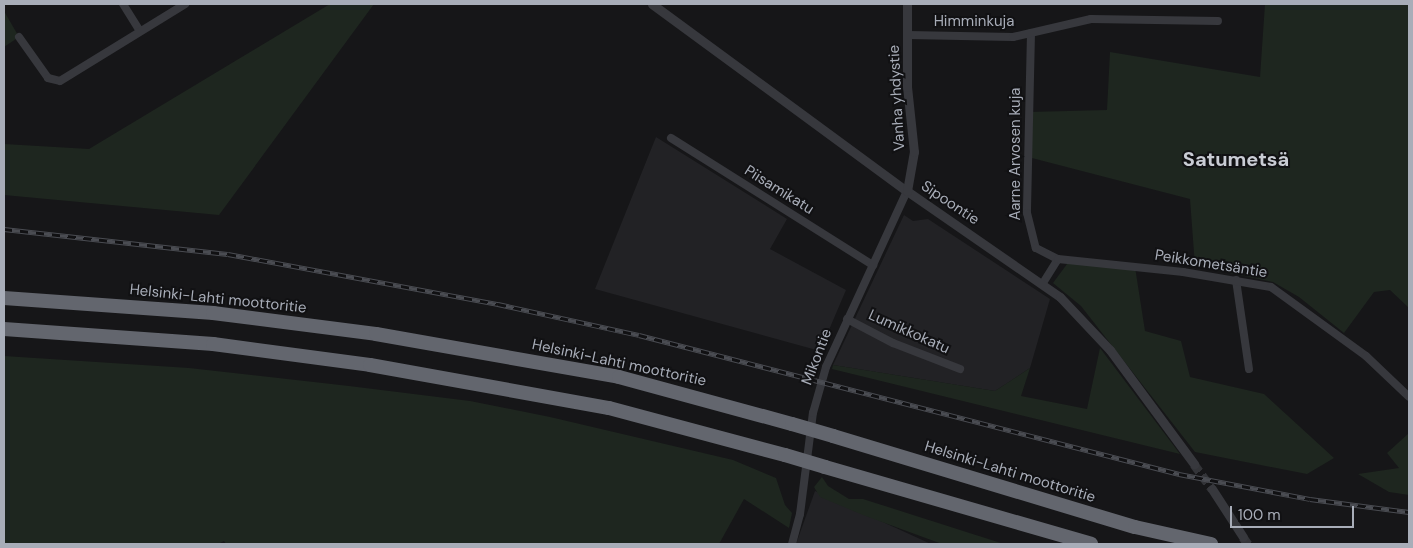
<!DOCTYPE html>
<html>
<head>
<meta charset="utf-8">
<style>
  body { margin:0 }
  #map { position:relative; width:1413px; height:548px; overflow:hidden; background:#161618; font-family:"DM Sans",sans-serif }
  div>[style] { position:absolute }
  .built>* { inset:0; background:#222225 }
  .green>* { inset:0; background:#1e261f }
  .tertiary-tunnel>* { height:9px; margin-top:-4.5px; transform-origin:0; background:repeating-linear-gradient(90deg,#333438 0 9px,transparent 0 13.5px) }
  .minor>* { height:8px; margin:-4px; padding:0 4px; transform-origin:4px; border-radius:4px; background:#37383d }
  .tertiary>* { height:9px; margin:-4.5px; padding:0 4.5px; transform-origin:4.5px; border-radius:4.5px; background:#37383d }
  .motorway>* { height:14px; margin:-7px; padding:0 7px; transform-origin:7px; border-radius:7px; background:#63666e }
  .rail>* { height:4.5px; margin-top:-2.25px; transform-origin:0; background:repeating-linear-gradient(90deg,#111113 0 8px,#4a4c52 0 16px); box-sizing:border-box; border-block:1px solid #4a4c52 }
  .motorway-bridge>* { height:14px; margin:-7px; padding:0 7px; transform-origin:7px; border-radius:7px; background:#63666e }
  span { translate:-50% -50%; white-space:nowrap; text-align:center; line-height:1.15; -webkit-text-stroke:4px #111113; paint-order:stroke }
  .street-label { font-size:15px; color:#a8adb8 }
  .district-label { font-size:20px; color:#c9ccd4; font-weight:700 }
  .frame { position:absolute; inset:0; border:5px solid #a8adb8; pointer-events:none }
  .scale { position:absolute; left:1230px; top:506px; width:124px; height:22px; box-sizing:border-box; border:2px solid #a8adb8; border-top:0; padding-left:6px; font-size:15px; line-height:18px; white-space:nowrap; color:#a8adb8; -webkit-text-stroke:4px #111113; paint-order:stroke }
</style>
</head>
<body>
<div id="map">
  <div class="built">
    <i style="clip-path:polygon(656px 137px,787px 219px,770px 249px,846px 290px,820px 351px,595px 289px)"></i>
    <i style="clip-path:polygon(904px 215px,913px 221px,928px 219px,1050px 299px,1030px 368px,995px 391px,833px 365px)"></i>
    <i style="clip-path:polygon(815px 491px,931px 544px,796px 544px)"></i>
  </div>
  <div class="green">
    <i style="clip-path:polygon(330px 4px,374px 4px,219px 215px,4px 195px,4px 144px,89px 149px)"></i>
    <i style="clip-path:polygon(1265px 4px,1409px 4px,1409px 308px,1390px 290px,1374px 292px,1344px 333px,1299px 297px,1273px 282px,1195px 266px,1190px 199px,1028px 157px,1029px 112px,1107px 110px,1110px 52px,1260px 77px)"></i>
    <i style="clip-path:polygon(4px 11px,19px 37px,4px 47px)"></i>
    <i style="clip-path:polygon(1070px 260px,1135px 267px,1145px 331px,1181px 341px,1190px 377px,1264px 394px,1334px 458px,1307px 474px,1195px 452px,1081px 306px,1053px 283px)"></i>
    <i style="clip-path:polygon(1100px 348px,1180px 454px,832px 369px,833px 365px,995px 391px,1030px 368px,1021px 396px,1087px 409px)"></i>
    <i style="clip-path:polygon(4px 356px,189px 368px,349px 386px,470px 401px,550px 417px,733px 460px,776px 478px,785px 505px,792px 513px,789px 528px,744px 499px,719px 544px,226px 544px,224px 541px,218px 544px,4px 544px)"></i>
    <i style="clip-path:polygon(1409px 433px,1409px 495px,1389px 492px,1358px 474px,1399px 468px,1387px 453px)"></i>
    <i style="clip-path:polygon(822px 477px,828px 486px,849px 499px,863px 499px,1004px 544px,942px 544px,863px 515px,820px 497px,814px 487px)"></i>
  </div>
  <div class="tertiary-tunnel">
    <i style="left:1194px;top:464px;width:31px;rotate:54deg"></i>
    <i style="left:1243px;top:537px;width:9px;rotate:54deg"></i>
  </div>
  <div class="minor">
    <i style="left:123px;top:4px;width:32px;rotate:58deg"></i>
    <i style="left:1031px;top:33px;width:180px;rotate:91.3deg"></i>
    <i style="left:1027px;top:213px;width:36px;rotate:76deg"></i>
    <i style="left:1036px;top:248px;width:25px;rotate:27deg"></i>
    <i style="left:908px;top:35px;width:105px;rotate:1.1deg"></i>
    <i style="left:1013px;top:37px;width:80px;rotate:-13deg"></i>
    <i style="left:1091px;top:19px;width:127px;rotate:0.9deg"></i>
    <i style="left:19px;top:37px;width:50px;rotate:54.7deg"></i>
    <i style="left:48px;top:78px;width:12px;rotate:14deg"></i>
    <i style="left:60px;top:81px;width:147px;rotate:-31.6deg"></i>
    <i style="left:671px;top:138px;width:239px;rotate:32.2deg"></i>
    <i style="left:1236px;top:280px;width:90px;rotate:81.7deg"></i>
    <i style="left:1043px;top:283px;width:28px;rotate:-58deg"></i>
    <i style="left:1058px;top:259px;width:126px;rotate:5.9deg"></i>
    <i style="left:1183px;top:272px;width:89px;rotate:9.7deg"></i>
    <i style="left:1271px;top:287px;width:117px;rotate:36deg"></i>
    <i style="left:1366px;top:356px;width:59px;rotate:43.6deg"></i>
    <i style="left:847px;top:319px;width:52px;rotate:27.6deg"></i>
    <i style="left:893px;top:343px;width:72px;rotate:21.2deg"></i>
    <i style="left:792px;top:544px;width:31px;rotate:-75deg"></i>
    <i style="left:800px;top:514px;width:102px;rotate:-82.7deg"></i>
    <i style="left:813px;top:413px;width:48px;rotate:-74.2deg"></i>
    <i style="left:826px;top:367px;width:194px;rotate:-65.3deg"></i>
  </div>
  <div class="tertiary">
    <i style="left:652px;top:4px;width:316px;rotate:36.3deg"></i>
    <i style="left:907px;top:191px;width:186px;rotate:34.7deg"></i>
    <i style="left:1060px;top:297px;width:73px;rotate:46.7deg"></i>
    <i style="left:1110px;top:350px;width:142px;rotate:53.6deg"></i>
    <i style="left:907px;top:191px;width:40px;rotate:-80deg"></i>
    <i style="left:914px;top:152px;width:65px;rotate:-96.1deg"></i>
    <i style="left:907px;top:87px;width:83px;rotate:-90deg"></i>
    <i style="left:1212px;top:489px;width:57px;rotate:57.1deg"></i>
  </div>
  <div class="motorway">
    <i style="left:4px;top:298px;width:210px;rotate:4.1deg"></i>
    <i style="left:213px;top:313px;width:164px;rotate:7.3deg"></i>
    <i style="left:376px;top:334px;width:247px;rotate:10deg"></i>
    <i style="left:619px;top:377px;width:179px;rotate:15.2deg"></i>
    <i style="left:4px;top:329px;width:210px;rotate:4.1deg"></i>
    <i style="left:213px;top:344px;width:158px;rotate:7.6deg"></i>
    <i style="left:370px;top:365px;width:243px;rotate:10.2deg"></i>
    <i style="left:609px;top:408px;width:182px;rotate:15deg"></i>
    <i style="left:833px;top:436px;width:315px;rotate:16.8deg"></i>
    <i style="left:1135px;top:527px;width:78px;rotate:12.6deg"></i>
    <i style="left:825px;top:467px;width:277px;rotate:16.1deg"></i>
  </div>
  <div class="rail">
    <i style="left:4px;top:229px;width:225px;rotate:6.4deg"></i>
    <i style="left:228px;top:254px;width:275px;rotate:10.5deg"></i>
    <i style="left:498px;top:304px;width:144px;rotate:12.4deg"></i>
    <i style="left:639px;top:335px;width:558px;rotate:14.43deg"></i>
    <i style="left:1179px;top:474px;width:133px;rotate:10.8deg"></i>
    <i style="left:1310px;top:499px;width:100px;rotate:7.5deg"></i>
  </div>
  <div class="motorway-bridge">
    <i style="left:792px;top:424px;width:43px;rotate:16.3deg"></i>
    <i style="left:785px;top:455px;width:42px;rotate:16.7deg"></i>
  </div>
  <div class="street-label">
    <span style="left:974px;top:22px">Himminkuja</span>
    <span style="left:897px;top:98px;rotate:-93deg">Vanha yhdystie</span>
    <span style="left:1016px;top:154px;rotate:-90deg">Aarne Arvosen kuja</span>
    <span style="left:779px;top:190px;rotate:32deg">Piisamikatu</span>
    <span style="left:950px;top:203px;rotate:34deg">Sipoontie</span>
    <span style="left:1211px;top:264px;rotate:9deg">Peikkometsäntie</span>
    <span style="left:218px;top:299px;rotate:6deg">Helsinki-Lahti moottoritie</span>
    <span style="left:909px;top:332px;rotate:24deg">Lumikkokatu</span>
    <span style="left:817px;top:357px;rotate:-69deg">Mikontie</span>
    <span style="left:619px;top:363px;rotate:12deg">Helsinki-Lahti moottoritie</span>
    <span style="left:1010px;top:472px;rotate:17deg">Helsinki-Lahti moottoritie</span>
  </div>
  <div class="district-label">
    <span style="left:1236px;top:159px">Satumetsä</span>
  </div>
  <div class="frame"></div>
  <div class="scale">100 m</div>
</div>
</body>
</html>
